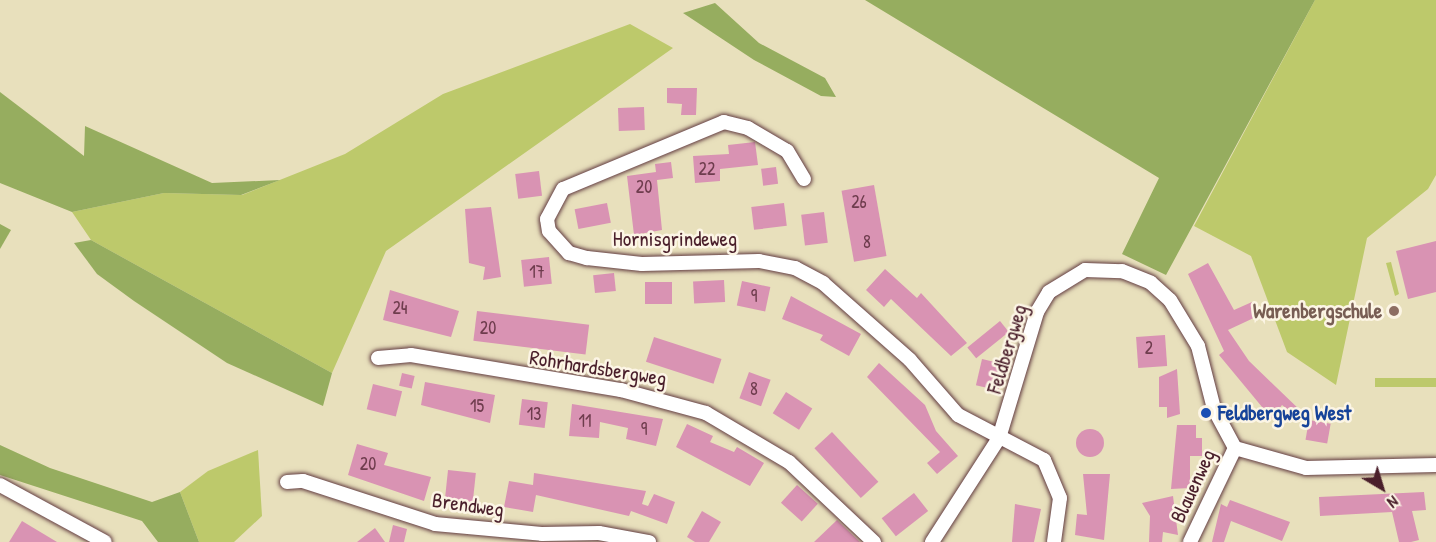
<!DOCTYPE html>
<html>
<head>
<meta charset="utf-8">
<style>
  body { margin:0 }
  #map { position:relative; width:1436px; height:542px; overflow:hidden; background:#e8e0bc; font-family:"Patrick Hand",sans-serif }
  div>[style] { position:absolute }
  .green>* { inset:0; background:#bdc96b; transform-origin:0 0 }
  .forest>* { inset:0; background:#96ad5f }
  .building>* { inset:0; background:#d993b3; transform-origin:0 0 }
  .round { border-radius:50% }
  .roads { filter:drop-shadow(0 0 2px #623c41) drop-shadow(0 0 2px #623c41) }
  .minor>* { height:14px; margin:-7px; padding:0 7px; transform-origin:7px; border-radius:7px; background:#fff }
  .dots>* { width:16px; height:16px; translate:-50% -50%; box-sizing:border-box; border:3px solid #fcf5e5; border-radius:50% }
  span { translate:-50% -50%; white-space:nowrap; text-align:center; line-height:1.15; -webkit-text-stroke:5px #fcf5e5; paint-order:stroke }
  .number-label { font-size:18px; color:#6e3c4d }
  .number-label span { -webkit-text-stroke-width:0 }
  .street-label { font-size:21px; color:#4a1f2b }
  .education-label { font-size:21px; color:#785e54; font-weight:700 }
  .right { translate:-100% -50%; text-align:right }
  .transit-label { font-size:21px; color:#164399; font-weight:700 }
  .left { translate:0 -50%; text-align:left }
  .north { position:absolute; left:1352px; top:458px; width:60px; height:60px; -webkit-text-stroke:4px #fcf5e5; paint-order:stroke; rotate:142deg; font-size:16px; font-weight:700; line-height:24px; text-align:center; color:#4a1f2b }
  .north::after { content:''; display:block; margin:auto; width:21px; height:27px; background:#4a1f2b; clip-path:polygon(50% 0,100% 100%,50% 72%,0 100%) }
</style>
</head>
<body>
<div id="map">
  <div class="green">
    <i style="clip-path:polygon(1315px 0,1436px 0,1436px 175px,1428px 189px,1367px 238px,1336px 385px,1287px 352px,1251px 256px,1194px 226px)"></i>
    <i style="clip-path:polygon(630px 24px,673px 48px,386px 251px,332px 373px,91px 240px,72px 212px,164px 193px,242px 195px,345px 154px,443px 94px)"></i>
    <i style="clip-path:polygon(1391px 262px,1399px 294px,1395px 296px,1386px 263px)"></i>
    <i style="left:1436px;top:378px;width:9px;height:61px;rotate:90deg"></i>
    <i style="clip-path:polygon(258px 450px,262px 516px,234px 542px,199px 542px,180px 492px,208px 471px)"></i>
  </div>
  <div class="forest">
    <i style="clip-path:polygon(865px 0,1315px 0,1166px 275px,1122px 254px,1159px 178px)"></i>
    <i style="clip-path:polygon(715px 3px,759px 43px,825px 78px,836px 97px,821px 96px,754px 60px,683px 13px)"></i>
    <i style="clip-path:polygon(0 92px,84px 156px,85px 126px,212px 183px,280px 180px,241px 195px,164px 193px,72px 212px,0 183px)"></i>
    <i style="clip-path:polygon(0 224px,11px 230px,0 249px)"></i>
    <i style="clip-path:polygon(91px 240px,332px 373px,323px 406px,227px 363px,134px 301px,97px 274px,74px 243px)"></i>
    <i style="clip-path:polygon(0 445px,50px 468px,152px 502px,180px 492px,199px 542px,158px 542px,142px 521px,0 475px)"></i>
  </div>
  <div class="building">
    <i style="clip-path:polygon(667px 88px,697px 88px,696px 115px,681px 115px,682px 104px,667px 103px)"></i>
    <i style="left:644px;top:107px;width:23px;height:26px;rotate:88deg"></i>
    <i style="clip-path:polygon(755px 142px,758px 165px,720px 169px,720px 181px,695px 183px,693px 156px,729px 154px,728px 145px)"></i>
    <i style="clip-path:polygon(671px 162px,673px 178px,657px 180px,662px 230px,634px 235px,627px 176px,656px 172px,655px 164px)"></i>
    <i style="left:776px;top:167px;width:17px;height:15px;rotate:83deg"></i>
    <i style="left:539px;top:171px;width:25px;height:24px;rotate:83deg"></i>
    <i style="left:874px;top:185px;width:72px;height:33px;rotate:80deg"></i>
    <i style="left:607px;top:203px;width:20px;height:33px;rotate:79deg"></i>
    <i style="left:784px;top:203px;width:23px;height:33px;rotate:83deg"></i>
    <i style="clip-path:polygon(491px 207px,501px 277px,483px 280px,485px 267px,469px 263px,465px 209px)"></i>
    <i style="left:824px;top:212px;width:31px;height:23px;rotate:83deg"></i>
    <i style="clip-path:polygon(1436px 241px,1436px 292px,1408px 299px,1396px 251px)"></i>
    <i style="left:549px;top:257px;width:27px;height:28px;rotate:84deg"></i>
    <i style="clip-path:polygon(1208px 263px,1234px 310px,1252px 302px,1258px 316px,1228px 330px,1249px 361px,1303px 413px,1299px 418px,1282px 405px,1272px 419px,1219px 355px,1224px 351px,1188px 274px)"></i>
    <i style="clip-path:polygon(885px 269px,917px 298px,921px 293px,967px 343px,951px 356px,891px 299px,884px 307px,866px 290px)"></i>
    <i style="left:614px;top:273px;width:18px;height:21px;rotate:84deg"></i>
    <i style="left:724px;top:280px;width:22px;height:31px;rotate:87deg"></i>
    <i style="left:742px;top:281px;width:29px;height:25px;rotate:12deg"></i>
    <i style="left:672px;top:282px;width:22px;height:27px;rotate:90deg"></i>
    <i style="clip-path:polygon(390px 290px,459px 311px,451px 337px,383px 320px)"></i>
    <i style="clip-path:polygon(791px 296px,861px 334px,849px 356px,820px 340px,823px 335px,782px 319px)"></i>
    <i style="left:477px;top:311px;width:113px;height:30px;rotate:7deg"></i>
    <i style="left:1000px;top:321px;width:14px;height:42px;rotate:51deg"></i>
    <i style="left:1165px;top:335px;width:31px;height:29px;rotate:86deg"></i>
    <i style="left:654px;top:337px;width:71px;height:26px;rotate:18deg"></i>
    <i style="left:982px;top:359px;width:23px;height:27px;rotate:13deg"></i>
    <i style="clip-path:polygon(879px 363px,925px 405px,936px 431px,958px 456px,937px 474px,927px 463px,940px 452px,867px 377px)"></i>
    <i style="clip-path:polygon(1177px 369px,1180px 414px,1167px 418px,1167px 407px,1159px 407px,1159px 377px)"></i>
    <i style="left:749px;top:372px;width:23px;height:28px;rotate:20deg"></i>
    <i style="left:402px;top:373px;width:13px;height:13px;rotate:13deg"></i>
    <i style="clip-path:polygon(425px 382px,495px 395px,490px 423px,421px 405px)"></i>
    <i style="left:373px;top:384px;width:30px;height:26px;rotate:14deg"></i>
    <i style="left:786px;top:392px;width:31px;height:25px;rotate:32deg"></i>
    <i style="left:522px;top:399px;width:26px;height:26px;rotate:7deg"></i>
    <i style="clip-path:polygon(572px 404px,663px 419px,656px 446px,626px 439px,628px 428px,600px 422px,599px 438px,569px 436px)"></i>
    <i style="left:1309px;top:420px;width:22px;height:20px;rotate:10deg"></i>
    <i style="clip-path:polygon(687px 424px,713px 436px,710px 442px,734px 452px,737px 447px,764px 463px,750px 486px,676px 447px)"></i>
    <i style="clip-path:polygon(1177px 425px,1196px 425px,1196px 438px,1202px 438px,1202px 456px,1190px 456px,1190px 488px,1171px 489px)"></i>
    <i class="round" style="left:1076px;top:429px;width:28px;height:28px"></i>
    <i style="left:832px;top:432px;width:68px;height:24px;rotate:47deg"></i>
    <i style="clip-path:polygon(357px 444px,388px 453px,384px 465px,431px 477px,424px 501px,348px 475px)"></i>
    <i style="left:448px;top:470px;width:28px;height:34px;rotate:6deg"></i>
    <i style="clip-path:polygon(534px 473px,646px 491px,642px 504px,648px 506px,654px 494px,675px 502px,667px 524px,631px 511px,629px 516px,536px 495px,533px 512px,504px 507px,509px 481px,533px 485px)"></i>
    <i style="clip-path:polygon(1083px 474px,1110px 474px,1104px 540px,1075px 535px,1077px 514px,1087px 515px)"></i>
    <i style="left:797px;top:485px;width:28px;height:24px;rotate:42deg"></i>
    <i style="clip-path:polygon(1424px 492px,1426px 510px,1412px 511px,1419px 540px,1411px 542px,1399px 542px,1392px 512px,1320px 516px,1319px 497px)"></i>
    <i style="left:914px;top:493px;width:23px;height:41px;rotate:52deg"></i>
    <i style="clip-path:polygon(1173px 496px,1178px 535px,1163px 532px,1162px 542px,1149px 542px,1150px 516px,1142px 503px)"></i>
    <i style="clip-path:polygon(1230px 500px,1290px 522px,1282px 541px,1231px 521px,1224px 542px,1212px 542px,1221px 504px,1227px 507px)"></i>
    <i style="clip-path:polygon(1015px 504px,1041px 509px,1034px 542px,1012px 542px)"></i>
    <i style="clip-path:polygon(702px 511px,721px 522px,709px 542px,695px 542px,687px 537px)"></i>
    <i style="clip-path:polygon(837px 520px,860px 542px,814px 542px)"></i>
    <i style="clip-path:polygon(22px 521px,57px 542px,9px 542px)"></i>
    <i style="clip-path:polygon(393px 525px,407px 529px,404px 542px,389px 542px)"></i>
    <i style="clip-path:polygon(375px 528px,385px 542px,357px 542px)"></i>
  </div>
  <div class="roads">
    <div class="minor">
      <i style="left:804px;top:179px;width:33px;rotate:-121deg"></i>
      <i style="left:787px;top:151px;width:45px;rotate:-149.5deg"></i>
      <i style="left:748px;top:128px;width:25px;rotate:-166deg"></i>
      <i style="left:724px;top:122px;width:174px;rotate:157.4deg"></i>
      <i style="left:563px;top:189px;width:34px;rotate:118deg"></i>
      <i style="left:547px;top:219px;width:12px;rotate:81deg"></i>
      <i style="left:549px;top:231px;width:30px;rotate:48deg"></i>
      <i style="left:569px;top:253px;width:19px;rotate:16deg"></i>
      <i style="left:587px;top:258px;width:55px;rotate:6.2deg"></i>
      <i style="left:642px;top:264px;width:117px;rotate:-1.5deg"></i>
      <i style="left:759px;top:261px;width:37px;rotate:11deg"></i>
      <i style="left:795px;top:268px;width:32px;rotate:28deg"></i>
      <i style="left:823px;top:283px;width:116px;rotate:41.5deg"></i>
      <i style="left:910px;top:360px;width:73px;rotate:48.9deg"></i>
      <i style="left:958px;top:415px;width:97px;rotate:27.6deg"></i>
      <i style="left:1044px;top:460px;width:41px;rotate:67.2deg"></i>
      <i style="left:1060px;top:498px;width:44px;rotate:97.8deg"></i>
      <i style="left:378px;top:358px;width:33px;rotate:-5deg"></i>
      <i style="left:411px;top:355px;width:213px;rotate:9.5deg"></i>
      <i style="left:621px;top:390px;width:88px;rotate:15.1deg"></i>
      <i style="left:706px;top:413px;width:96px;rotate:30.6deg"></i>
      <i style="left:789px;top:462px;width:117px;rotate:43.3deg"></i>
      <i style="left:287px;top:482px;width:16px;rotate:-4deg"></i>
      <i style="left:303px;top:481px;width:139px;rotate:18deg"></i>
      <i style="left:435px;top:524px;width:107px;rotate:5.3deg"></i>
      <i style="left:542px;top:534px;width:57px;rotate:-1deg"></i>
      <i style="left:599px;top:533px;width:51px;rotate:10.2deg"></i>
      <i style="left:0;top:485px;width:119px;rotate:28.5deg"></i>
      <i style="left:932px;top:542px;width:124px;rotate:-57.2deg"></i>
      <i style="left:999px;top:438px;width:132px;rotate:-73.2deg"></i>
      <i style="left:1037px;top:312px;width:23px;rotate:-59deg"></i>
      <i style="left:1049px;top:292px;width:42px;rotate:-31.4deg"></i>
      <i style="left:1085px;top:270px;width:37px;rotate:2deg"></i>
      <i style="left:1122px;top:271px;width:31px;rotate:22deg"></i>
      <i style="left:1151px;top:283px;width:25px;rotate:42deg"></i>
      <i style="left:1170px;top:300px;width:54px;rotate:58.7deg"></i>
      <i style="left:1198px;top:346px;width:65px;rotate:75.7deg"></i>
      <i style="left:1214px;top:409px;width:44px;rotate:61.7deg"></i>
      <i style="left:1235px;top:448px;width:74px;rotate:15.7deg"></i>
      <i style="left:1306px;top:468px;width:130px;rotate:-1.3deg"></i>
      <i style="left:1190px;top:542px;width:104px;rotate:-64.4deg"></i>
    </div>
  </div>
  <div class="dots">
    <i style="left:1394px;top:311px;background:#8d6e63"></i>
    <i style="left:1206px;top:413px;background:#1a4fb4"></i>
  </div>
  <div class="number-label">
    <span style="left:707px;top:169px">22</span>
    <span style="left:644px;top:187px">20</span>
    <span style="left:859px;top:202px">26</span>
    <span style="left:867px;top:242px">8</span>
    <span style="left:537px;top:272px">17</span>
    <span style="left:754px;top:296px">9</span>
    <span style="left:400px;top:308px">24</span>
    <span style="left:488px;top:328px">20</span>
    <span style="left:1149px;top:348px">2</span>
    <span style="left:754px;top:389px">8</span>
    <span style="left:477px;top:406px">15</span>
    <span style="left:534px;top:414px">13</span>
    <span style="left:585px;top:421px">11</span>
    <span style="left:644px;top:429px">9</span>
    <span style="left:368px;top:464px">20</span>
  </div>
  <div class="street-label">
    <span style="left:675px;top:239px">Hornisgrindeweg</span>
    <span style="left:1007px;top:349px;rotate:-73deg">Feldbergweg</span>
    <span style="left:598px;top:368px;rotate:9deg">Rohrhardsbergweg</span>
    <span style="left:1193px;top:486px;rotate:-65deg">Blauenweg</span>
    <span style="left:468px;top:505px;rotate:8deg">Brendweg</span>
  </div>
  <div class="education-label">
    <span class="right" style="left:1382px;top:311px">Warenbergschule</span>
  </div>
  <div class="transit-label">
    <span class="left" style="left:1218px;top:413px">Feldbergweg West</span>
  </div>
  <div class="north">N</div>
</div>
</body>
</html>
